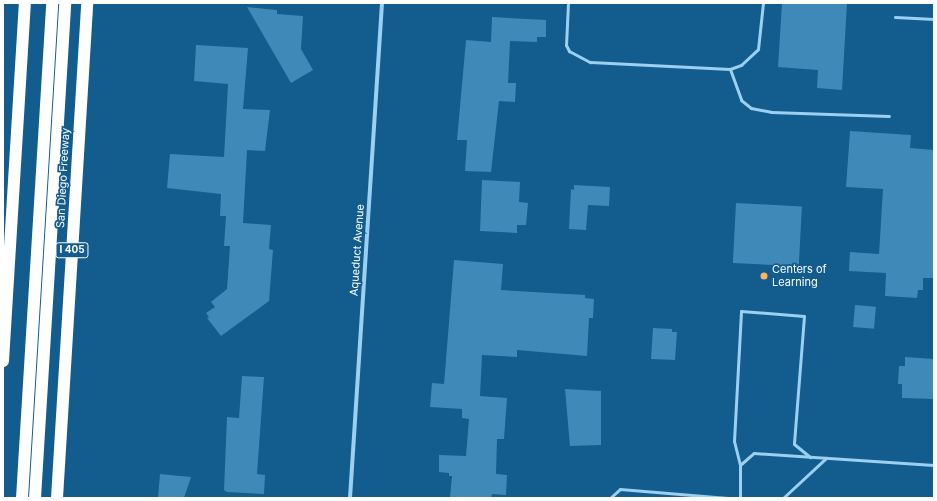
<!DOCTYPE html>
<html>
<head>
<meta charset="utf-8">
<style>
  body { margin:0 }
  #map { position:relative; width:937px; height:501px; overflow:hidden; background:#125c8e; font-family:Inter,sans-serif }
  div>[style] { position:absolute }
  .building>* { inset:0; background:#3f89b8; transform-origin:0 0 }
  .service>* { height:3px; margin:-1.5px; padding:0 1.5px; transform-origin:1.5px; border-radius:1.5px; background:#9bd0f1 }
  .minor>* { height:4px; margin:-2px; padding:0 2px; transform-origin:2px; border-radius:2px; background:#9bd0f1 }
  .motorway>* { height:12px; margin:-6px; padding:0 6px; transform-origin:6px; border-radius:6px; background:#fff }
  .dots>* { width:11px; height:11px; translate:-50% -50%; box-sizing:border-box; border:2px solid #125c8e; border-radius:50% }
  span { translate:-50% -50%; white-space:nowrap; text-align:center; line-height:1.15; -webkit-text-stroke:3.5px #125c8e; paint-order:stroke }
  .shield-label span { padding:1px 3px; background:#125c8e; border:1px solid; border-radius:3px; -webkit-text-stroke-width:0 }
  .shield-label { font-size:10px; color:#fff; font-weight:700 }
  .street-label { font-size:11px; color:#fff }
  .poi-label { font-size:11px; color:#fff }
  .left { translate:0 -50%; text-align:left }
  .frame { position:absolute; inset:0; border:4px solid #fff; pointer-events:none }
</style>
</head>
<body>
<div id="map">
  <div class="building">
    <i style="clip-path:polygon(782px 3px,847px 3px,842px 90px,817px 88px,818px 70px,778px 67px)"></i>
    <i style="clip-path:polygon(247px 7px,277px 10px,277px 14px,303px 16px,301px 49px,313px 70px,291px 83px)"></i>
    <i style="clip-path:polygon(492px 17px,546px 20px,546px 37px,537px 37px,537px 42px,510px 41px,508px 83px,516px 83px,515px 102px,499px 101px,491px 172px,465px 171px,467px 140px,457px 140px,466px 40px,491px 42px)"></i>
    <i style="clip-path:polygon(196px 45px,248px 48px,243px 109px,270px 110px,265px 151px,247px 150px,243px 223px,271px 225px,269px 249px,273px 250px,269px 301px,221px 336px,207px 318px,209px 317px,206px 313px,215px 307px,211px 302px,227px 289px,230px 246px,224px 246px,226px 216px,220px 216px,221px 194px,167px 188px,170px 154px,224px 157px,228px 84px,194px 81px)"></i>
    <i style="clip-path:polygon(850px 131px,911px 135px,910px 148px,934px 150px,934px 278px,923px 278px,923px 290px,918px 290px,917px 298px,885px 296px,886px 273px,849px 271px,850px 252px,879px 254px,883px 189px,846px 187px)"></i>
    <i style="clip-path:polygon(482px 180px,520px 182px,519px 202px,528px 203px,526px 225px,517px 225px,517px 233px,480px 231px)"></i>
    <i style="clip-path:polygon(574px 185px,610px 187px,609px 206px,588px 205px,586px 230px,569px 229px,571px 189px,574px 190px)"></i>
    <i style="left:736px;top:203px;width:66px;height:60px;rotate:3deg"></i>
    <i style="clip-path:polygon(454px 260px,503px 264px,501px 290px,585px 295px,585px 298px,594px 299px,593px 318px,589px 318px,587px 356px,517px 350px,517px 357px,482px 355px,480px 396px,507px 398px,504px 439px,497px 439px,496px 474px,507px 475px,506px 495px,492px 494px,491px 498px,450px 497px,452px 476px,449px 476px,449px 473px,439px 472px,439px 455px,466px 456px,469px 419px,462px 418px,462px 409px,430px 407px,432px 383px,444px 384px)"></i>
    <i style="left:855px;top:305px;width:21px;height:22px;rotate:5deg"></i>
    <i style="clip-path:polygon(653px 328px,672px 329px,672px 332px,677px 332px,675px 360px,651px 359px)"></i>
    <i style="clip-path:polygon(905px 357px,934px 359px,934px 399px,902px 398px,902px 384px,898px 384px,899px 366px,905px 366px)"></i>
    <i style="clip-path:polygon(242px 376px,264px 377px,257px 474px,265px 475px,264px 494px,227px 492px,224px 490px,227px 417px,239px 418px)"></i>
    <i style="clip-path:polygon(565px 389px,601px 391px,601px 445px,570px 446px)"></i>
    <i style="clip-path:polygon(160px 474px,191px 477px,184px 498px,158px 498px)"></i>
  </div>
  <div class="service">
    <i style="left:568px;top:3px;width:42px;rotate:92.7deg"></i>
    <i style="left:566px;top:45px;width:7px;rotate:63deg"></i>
    <i style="left:569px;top:51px;width:24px;rotate:28deg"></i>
    <i style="left:590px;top:62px;width:140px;rotate:2.9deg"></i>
    <i style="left:730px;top:69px;width:12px;rotate:-20deg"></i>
    <i style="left:741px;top:65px;width:23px;rotate:-43deg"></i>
    <i style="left:758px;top:49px;width:46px;rotate:-83.8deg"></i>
    <i style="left:895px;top:17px;width:39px;rotate:3deg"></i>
    <i style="left:730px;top:69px;width:33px;rotate:70deg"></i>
    <i style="left:741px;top:100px;width:13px;rotate:39deg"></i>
    <i style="left:751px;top:108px;width:20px;rotate:11deg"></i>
    <i style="left:771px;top:112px;width:118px;rotate:1.9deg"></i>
    <i style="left:740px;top:465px;width:25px;rotate:-104deg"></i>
    <i style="left:734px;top:441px;width:130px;rotate:-86.9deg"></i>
    <i style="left:741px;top:311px;width:63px;rotate:4.5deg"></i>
    <i style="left:804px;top:316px;width:128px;rotate:94.5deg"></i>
    <i style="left:794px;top:444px;width:21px;rotate:39deg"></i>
    <i style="left:610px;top:498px;width:13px;rotate:-42deg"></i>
    <i style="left:620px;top:489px;width:108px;rotate:4.8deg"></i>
    <i style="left:740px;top:498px;width:33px;rotate:-90deg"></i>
    <i style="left:740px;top:465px;width:18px;rotate:-41deg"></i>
    <i style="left:754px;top:453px;width:180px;rotate:3.8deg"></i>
    <i style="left:783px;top:498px;width:59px;rotate:-42.9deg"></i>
  </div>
  <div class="minor">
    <i style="left:350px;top:498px;width:496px;rotate:-86.3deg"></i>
  </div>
  <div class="motorway">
    <i style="left:3px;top:361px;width:359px;rotate:-86.5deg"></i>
    <i style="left:22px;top:498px;width:496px;rotate:-86.5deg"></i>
    <i style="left:35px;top:498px;width:496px;rotate:-86.5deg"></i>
    <i style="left:57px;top:498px;width:496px;rotate:-86.5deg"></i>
  </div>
  <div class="dots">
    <i style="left:764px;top:276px;background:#ffb55c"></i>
  </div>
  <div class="shield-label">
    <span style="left:72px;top:250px">I 405</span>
  </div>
  <div class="street-label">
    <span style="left:63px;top:178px;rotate:-87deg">San Diego Freeway</span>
    <span style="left:357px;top:250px;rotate:-86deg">Aqueduct Avenue</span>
  </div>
  <div class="poi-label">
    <span class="left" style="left:772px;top:276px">Centers of<br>Learning</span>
  </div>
  <div class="frame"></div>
</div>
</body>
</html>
